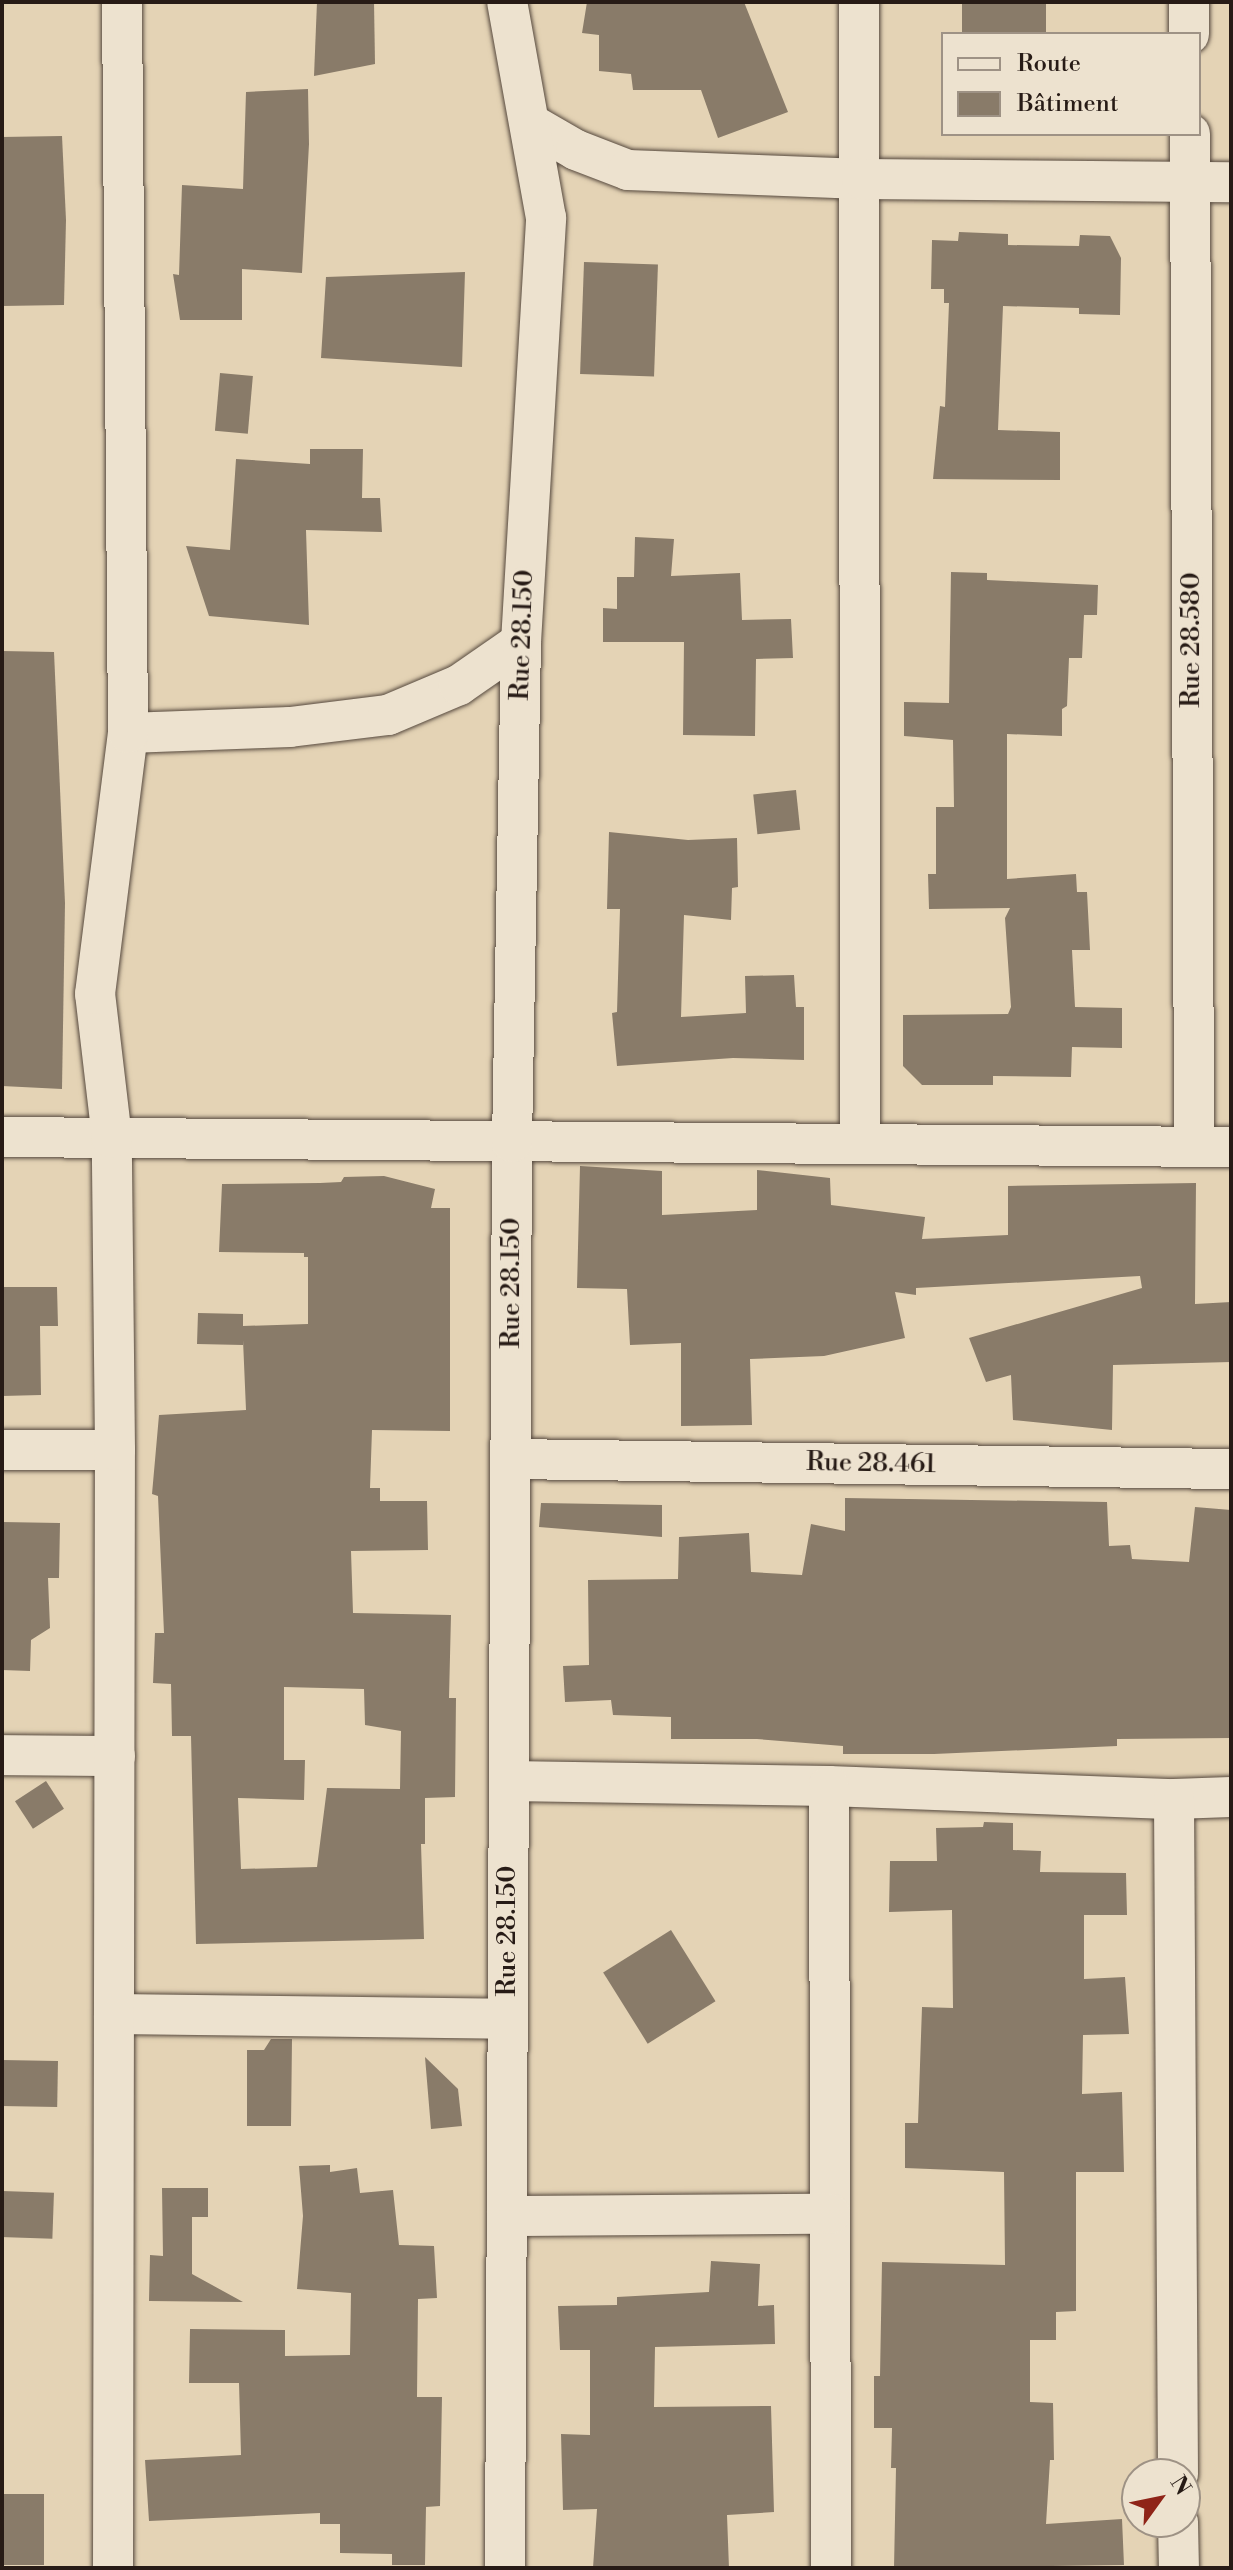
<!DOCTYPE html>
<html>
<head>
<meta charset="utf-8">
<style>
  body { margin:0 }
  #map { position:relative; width:1233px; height:2570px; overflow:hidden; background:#e4d3b5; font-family:"Libre Bodoni",serif }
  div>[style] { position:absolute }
  .building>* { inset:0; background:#897b69; transform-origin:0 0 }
  .roads { filter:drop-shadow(0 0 2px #56493e) drop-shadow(0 0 2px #56493e) }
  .minor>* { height:40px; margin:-20px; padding:0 20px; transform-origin:20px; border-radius:20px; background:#ede2cf }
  span { translate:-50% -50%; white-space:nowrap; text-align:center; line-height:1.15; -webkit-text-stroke:6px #ede2cf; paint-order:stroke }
  .street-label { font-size:26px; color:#271b16 }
  .frame { position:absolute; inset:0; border:4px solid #271b16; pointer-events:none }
  .legend { position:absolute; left:941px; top:32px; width:260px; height:104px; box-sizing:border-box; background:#ede2cf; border:2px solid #9e9285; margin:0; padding:10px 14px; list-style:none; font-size:24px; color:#271b16 }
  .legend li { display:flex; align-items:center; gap:16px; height:40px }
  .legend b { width:40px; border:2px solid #9e9285 }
  .north { position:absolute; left:1121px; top:2458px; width:80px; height:80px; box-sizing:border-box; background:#ede2cf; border:2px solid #9e9285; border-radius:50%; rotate:57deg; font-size:22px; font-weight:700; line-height:32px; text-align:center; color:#271b16 }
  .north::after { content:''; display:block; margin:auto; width:28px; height:36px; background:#8f2418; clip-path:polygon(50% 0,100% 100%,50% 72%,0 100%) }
</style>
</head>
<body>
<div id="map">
  <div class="building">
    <i style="clip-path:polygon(317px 2px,374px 2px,375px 64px,314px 76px)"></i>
    <i style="clip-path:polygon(587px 2px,744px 2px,788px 112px,718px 138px,701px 90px,633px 90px,631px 74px,599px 71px,599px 35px,582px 33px)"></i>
    <i style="left:962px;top:2px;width:84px;height:32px"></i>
    <i style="clip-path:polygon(308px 89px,309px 144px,302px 273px,242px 269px,242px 320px,180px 320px,173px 274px,179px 275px,182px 185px,243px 189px,246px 92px)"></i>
    <i style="clip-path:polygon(62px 136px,66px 220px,64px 305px,2px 306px,2px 137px)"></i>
    <i style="clip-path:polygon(959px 232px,1008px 234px,1008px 245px,1079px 246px,1080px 235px,1110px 236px,1121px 258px,1120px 315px,1079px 314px,1079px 308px,1003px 306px,998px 430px,1060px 432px,1060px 480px,933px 479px,940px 406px,945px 407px,949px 303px,944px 303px,944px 289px,931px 289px,932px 240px,958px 241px)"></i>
    <i style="left:584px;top:262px;width:74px;height:112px;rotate:2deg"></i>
    <i style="clip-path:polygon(465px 272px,462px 367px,321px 358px,326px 277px)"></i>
    <i style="left:220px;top:373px;width:33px;height:58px;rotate:5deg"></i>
    <i style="clip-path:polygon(310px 449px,363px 449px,362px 498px,380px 498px,382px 532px,306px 530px,309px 625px,209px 616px,186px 546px,230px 550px,236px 459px,310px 464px)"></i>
    <i style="clip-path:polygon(635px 537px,674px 539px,671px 576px,740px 573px,742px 620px,791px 619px,793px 658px,756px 659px,755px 736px,683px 735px,684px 642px,603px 642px,603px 608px,617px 609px,617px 577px,634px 577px)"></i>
    <i style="clip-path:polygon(951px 572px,987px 573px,987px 580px,1098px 585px,1097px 615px,1084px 615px,1082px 658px,1069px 658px,1067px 706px,1062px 709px,1062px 736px,1007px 734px,1007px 879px,1076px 874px,1077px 892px,1087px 892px,1090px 950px,1072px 950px,1075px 1007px,1122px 1008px,1122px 1048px,1072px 1047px,1071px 1077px,993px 1076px,993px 1085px,922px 1085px,903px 1066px,903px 1015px,1008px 1014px,1011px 1007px,1005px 918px,1010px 908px,929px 909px,928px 874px,936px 874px,936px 807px,954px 807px,953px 740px,904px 736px,904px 702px,949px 703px)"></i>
    <i style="clip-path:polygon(2px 651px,54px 652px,65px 903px,62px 1089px,2px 1086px)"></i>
    <i style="left:796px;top:790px;width:40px;height:43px;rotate:84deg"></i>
    <i style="clip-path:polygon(609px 832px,688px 840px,737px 838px,738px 887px,732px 888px,731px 920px,684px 915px,681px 1017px,746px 1013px,745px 976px,794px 975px,796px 1007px,804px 1007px,804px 1060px,733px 1058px,617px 1066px,612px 1013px,617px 1012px,620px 909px,607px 909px)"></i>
    <i style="clip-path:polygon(580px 1166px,662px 1171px,662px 1215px,757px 1210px,757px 1170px,830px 1178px,831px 1205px,925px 1217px,922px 1239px,1008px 1235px,1008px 1186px,1196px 1183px,1195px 1304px,1231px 1302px,1231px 1362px,1113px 1365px,1112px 1430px,1013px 1420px,1011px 1375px,986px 1382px,969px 1338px,1142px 1288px,1140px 1276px,916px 1288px,916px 1295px,895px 1292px,905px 1338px,824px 1356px,750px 1359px,752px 1425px,681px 1426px,681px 1343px,630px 1345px,627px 1289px,577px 1288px)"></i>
    <i style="clip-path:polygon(evenodd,384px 1176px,435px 1189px,431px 1208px,450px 1208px,450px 1431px,372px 1430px,370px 1488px,380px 1488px,380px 1501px,427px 1501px,428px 1550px,351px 1551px,353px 1613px,451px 1615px,449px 1698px,456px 1698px,455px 1797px,425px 1798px,425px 1844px,421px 1844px,424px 1939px,196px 1944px,191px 1736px,172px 1736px,171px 1684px,153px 1683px,155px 1633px,164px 1633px,158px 1496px,152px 1494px,159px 1415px,246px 1410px,243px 1340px,243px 1345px,197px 1344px,198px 1313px,243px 1314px,243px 1326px,308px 1324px,308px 1257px,304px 1257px,304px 1253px,219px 1252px,222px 1184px,320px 1183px,341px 1182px,344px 1177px,384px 1176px,284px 1687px,364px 1689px,365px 1725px,401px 1731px,400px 1789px,327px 1788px,317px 1867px,241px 1869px,238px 1798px,304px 1800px,305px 1760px,284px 1760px,284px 1687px)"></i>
    <i style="clip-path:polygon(2px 1287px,57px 1287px,58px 1326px,40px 1326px,41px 1395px,2px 1396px)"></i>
    <i style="clip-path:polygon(845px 1498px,1107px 1502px,1109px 1546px,1130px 1545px,1132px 1559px,1189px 1562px,1195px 1507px,1231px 1510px,1231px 1738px,1117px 1739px,1117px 1746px,934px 1754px,843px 1754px,843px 1746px,757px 1739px,671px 1739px,671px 1717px,613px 1715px,611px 1700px,565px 1702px,563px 1666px,589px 1665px,588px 1580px,678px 1579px,679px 1537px,749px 1533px,751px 1572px,802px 1575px,811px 1524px,845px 1531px)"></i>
    <i style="clip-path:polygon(541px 1503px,662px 1505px,662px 1537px,539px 1527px)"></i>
    <i style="clip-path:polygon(2px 1522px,60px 1523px,59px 1578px,48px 1578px,50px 1628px,31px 1640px,30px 1671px,2px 1670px)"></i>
    <i style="left:46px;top:1781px;width:33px;height:37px;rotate:57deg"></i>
    <i style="clip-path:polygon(984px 1822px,1013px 1823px,1013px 1850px,1041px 1851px,1040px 1872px,1126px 1873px,1127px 1915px,1084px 1915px,1084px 1979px,1125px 1977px,1129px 2034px,1083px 2035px,1082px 2094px,1122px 2092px,1124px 2172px,1076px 2172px,1076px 2311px,1056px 2312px,1056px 2340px,1030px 2340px,1030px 2402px,1053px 2403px,1054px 2460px,1050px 2460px,1046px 2524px,1122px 2519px,1124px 2565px,894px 2568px,896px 2468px,891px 2468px,892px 2428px,874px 2428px,874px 2376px,880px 2376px,882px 2262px,1005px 2265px,1004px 2172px,905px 2168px,905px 2123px,918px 2123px,922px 2007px,953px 2008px,952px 1910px,889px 1912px,890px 1861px,937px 1861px,936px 1828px,983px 1827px)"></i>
    <i style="left:671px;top:1930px;width:84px;height:80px;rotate:58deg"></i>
    <i style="clip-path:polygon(271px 2039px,292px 2039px,291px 2126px,247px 2126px,247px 2050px,264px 2050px)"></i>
    <i style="clip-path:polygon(425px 2057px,458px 2089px,462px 2126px,431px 2129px)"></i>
    <i style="left:2px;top:2060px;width:56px;height:46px;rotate:1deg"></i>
    <i style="clip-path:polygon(330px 2165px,330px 2172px,357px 2168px,360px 2193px,393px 2190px,399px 2245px,434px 2246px,437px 2298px,418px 2299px,417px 2397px,442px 2397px,440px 2506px,426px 2507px,425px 2565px,392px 2565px,392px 2554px,340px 2553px,340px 2524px,320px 2524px,320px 2513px,149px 2521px,145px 2460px,241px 2455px,239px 2383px,189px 2383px,190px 2329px,285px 2330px,285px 2356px,350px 2355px,351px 2293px,297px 2289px,303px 2216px,299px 2166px)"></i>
    <i style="clip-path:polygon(162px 2188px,208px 2188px,208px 2217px,192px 2217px,192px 2274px,243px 2302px,149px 2301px,150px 2255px,163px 2256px)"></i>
    <i style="left:2px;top:2191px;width:52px;height:46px;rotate:2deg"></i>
    <i style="clip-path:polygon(711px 2261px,760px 2264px,758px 2306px,774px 2305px,775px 2344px,655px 2347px,654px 2407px,771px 2406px,774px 2512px,727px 2515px,729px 2568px,593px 2568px,597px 2509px,563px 2510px,561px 2434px,590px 2435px,590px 2350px,560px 2350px,558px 2306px,617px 2305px,617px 2297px,709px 2292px)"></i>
    <i style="left:2px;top:2494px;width:42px;height:71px"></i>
  </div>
  <div class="roads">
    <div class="minor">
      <i style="left:859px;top:2px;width:1142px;rotate:89.95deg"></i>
      <i style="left:1189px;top:2px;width:32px;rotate:90deg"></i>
      <i style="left:531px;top:124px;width:52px;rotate:30deg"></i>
      <i style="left:576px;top:150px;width:56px;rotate:21deg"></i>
      <i style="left:628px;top:170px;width:234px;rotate:2.2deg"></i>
      <i style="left:862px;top:179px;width:369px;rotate:0.5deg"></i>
      <i style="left:1190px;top:134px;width:1013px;rotate:89.77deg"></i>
      <i style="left:128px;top:733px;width:162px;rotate:-2.1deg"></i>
      <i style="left:290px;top:727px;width:99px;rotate:-7deg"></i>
      <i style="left:388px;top:715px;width:77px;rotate:-22.9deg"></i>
      <i style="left:459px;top:685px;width:75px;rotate:-34.7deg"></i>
      <i style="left:2px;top:1137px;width:1229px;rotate:0.47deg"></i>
      <i style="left:2px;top:1450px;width:113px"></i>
      <i style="left:511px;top:1459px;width:720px;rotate:0.8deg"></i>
      <i style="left:2px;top:1755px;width:113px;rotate:0.5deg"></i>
      <i style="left:509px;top:1781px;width:320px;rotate:0.9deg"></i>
      <i style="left:829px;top:1786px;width:345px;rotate:2.2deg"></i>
      <i style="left:1174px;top:1799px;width:57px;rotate:-2deg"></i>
      <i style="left:829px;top:1786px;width:782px;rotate:89.85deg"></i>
      <i style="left:1174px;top:1799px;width:675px;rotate:89.66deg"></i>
      <i style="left:114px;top:2014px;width:393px;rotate:0.7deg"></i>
      <i style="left:507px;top:2216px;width:323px;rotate:-0.4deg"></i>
      <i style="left:1178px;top:2522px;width:46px;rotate:88.8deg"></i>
      <i style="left:113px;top:2568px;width:1118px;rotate:-89.9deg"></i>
      <i style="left:115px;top:1450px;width:312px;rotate:-90.6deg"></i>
      <i style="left:112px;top:1138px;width:145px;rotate:-96.7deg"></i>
      <i style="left:95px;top:994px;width:263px;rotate:-82.8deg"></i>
      <i style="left:128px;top:733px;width:731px;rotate:-90.47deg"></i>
      <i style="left:505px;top:2568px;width:1426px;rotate:-89.72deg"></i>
      <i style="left:512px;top:1142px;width:500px;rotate:-88.97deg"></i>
      <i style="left:521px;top:642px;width:425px;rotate:-86.6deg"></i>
      <i style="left:546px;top:218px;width:219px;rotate:-100.2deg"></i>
    </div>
  </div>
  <div class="street-label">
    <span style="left:523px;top:635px;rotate:-88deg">Rue 28.150</span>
    <span style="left:1192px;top:640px;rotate:-90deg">Rue 28.580</span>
    <span style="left:512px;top:1283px;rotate:-90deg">Rue 28.150</span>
    <span style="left:871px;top:1464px;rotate:1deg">Rue 28.461</span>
    <span style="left:508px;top:1931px;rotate:-90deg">Rue 28.150</span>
  </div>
  <div class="frame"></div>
  <ul class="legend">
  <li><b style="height:10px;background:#ede2cf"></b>Route</li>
  <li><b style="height:22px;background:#897b69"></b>Bâtiment</li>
  </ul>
  <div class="north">N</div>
</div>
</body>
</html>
